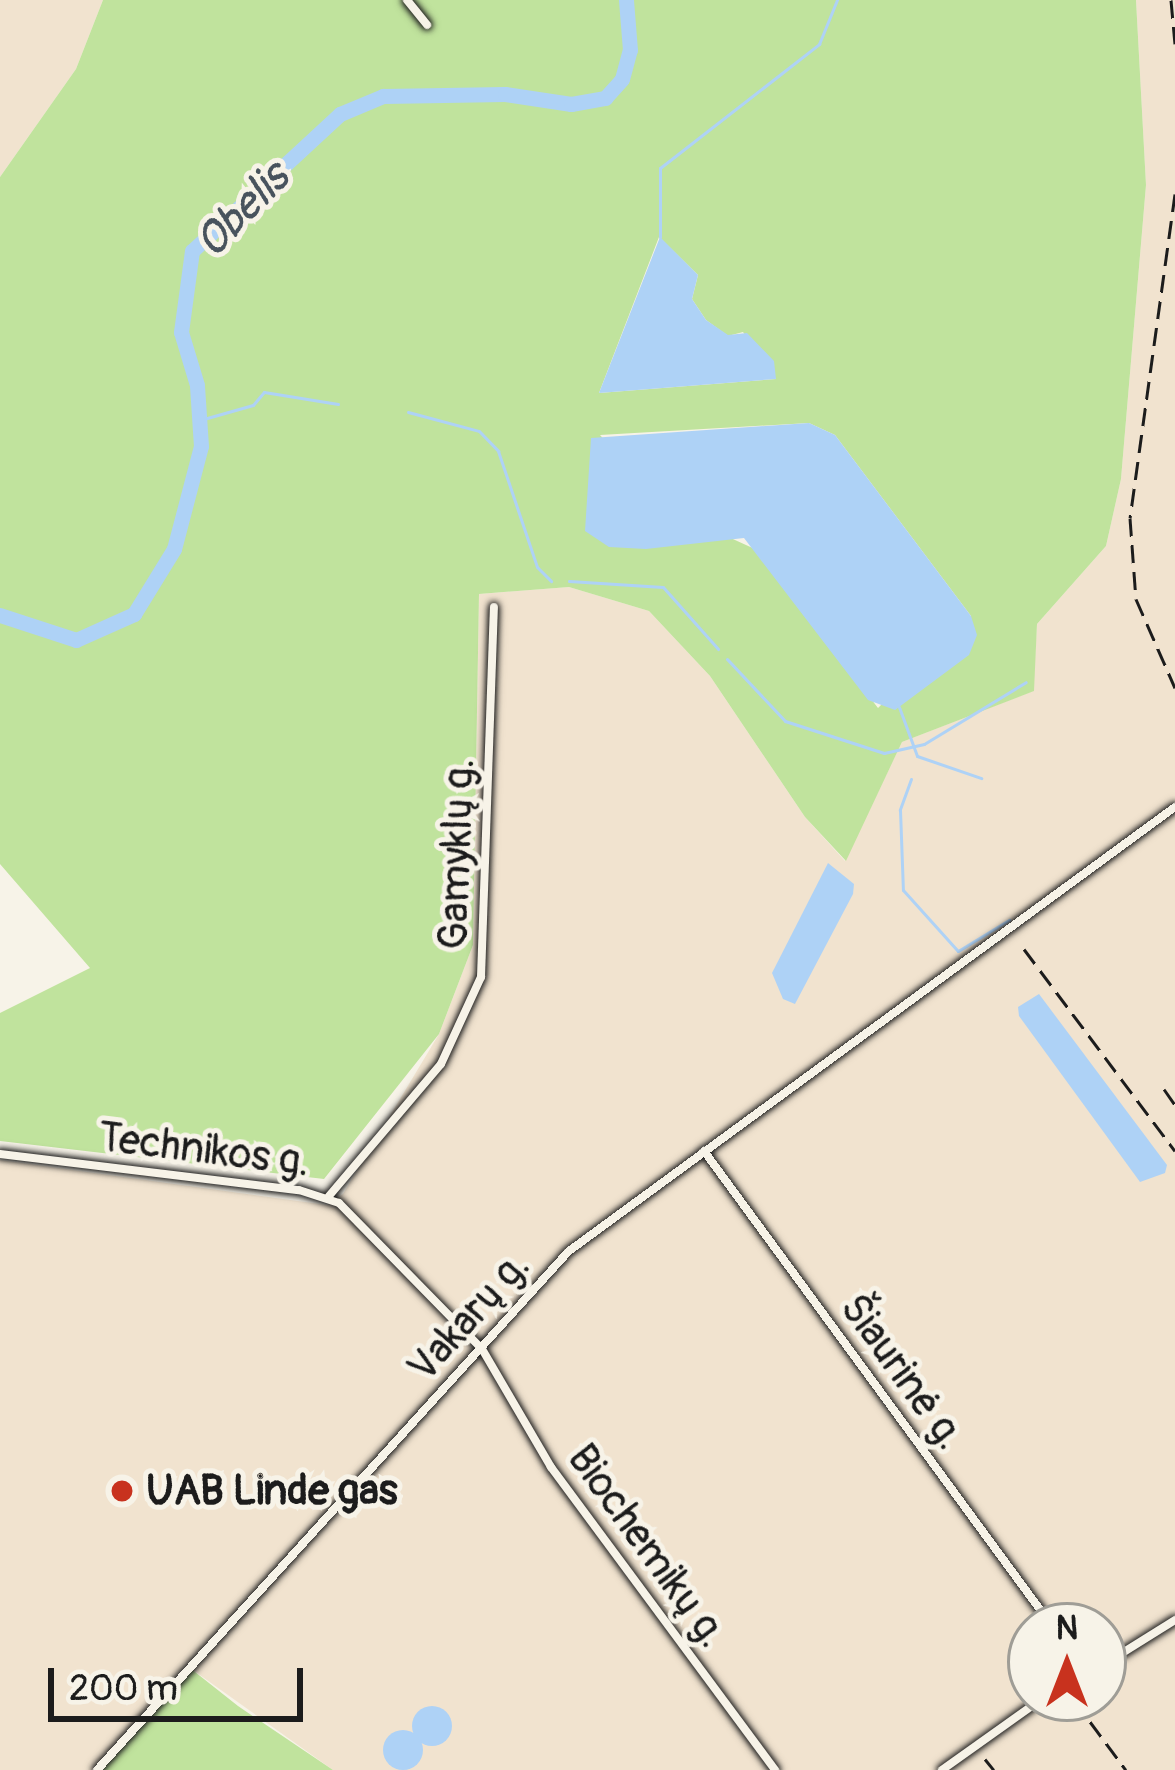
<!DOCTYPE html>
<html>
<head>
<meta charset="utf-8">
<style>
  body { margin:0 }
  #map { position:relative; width:1175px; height:1770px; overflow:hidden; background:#f7f3e8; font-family:Pangolin,sans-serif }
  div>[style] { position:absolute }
  .built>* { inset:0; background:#f1e3cf }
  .green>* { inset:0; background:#c0e39d }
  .water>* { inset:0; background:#aed2f6 }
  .round { border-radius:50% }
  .stream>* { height:3px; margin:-1.5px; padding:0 1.5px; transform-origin:1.5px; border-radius:1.5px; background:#aed2f6 }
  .river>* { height:15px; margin:-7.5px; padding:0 7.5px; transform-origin:7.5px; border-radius:7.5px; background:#aed2f6 }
  .roads { filter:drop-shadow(0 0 3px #1c1c1c) drop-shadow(0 0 3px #1c1c1c) }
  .street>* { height:8px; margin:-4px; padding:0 4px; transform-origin:4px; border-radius:4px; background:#f7f3e8 }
  .rail>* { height:3px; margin-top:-1.5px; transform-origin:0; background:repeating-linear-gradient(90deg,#1c1c1c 0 18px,transparent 0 27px) }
  .dots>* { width:33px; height:33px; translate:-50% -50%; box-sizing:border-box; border:6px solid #f7f3e8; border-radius:50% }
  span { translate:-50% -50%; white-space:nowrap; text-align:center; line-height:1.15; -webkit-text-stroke:10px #f7f3e8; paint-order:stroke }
  .street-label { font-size:42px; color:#1c1c1c }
  .poi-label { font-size:42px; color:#1c1c1c; font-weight:700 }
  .left { translate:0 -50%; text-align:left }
  .water-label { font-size:45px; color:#48535d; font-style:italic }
  .north { position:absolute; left:1007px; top:1602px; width:120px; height:120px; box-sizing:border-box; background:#f7f3e8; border:3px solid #9f9d96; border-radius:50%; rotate:0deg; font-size:33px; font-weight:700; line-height:48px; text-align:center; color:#1c1c1c }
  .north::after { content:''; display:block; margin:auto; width:42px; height:54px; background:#c8321e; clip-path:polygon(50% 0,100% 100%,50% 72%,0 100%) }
  .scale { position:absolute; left:48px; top:1668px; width:255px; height:54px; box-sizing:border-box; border:6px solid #1c1c1c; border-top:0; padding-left:15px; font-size:36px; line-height:42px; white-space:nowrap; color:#1c1c1c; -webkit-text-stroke:9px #f7f3e8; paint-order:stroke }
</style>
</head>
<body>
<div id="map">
  <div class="built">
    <i style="clip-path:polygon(0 0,103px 0,76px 69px,0 177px)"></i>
    <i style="clip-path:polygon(evenodd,1136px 0,1175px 0,1175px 1770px,333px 1770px,190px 1668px,97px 1770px,0 1770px,0 1160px,327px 1205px,343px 1194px,439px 1034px,473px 945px,479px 594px,569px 587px,649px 611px,710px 676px,805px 817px,845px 861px,902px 742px,1033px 691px,1037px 624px,1106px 546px,1121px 479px,1146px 185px,1136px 0,1031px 1626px,1103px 1626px,1103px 1698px,1031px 1698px,1031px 1626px)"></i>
  </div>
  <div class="green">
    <i style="clip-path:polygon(evenodd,103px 0,1136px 0,1146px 185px,1121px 479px,1106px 546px,1037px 624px,1034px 691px,902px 742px,846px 861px,805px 817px,710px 676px,649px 611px,569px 587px,479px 594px,473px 945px,439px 1034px,324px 1179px,0 1141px,0 1013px,90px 968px,0 864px,0 177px,76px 69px,103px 0,659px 237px,698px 275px,692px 299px,706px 320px,728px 336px,743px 332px,776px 379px,599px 393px,659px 237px,103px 0,809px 423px,835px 435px,971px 616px,878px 708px,757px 550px,724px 535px,692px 540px,600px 435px,809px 423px)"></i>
    <i style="clip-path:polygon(190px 1668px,238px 1706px,333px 1770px,97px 1770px)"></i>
  </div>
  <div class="water">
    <i style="clip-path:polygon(660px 237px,698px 275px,692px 299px,706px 320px,728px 335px,747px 333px,774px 361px,776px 379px,599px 393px)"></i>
    <i style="clip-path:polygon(809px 423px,835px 435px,971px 616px,977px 635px,969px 655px,895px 710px,868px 700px,744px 538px,646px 549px,609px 547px,585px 531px,591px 438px)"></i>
    <i style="clip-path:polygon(828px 863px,854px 884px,853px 894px,795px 1004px,783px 999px,772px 973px)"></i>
    <i style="clip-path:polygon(1039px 994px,1167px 1165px,1165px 1173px,1140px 1182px,1019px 1016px,1018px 1007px)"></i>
    <i class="round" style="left:412px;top:1706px;width:40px;height:40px"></i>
    <i class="round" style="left:383px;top:1730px;width:40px;height:40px"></i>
  </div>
  <div class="stream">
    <i style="left:660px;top:237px;width:69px;rotate:-90deg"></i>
    <i style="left:660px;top:168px;width:202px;rotate:-37.9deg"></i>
    <i style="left:819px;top:44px;width:48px;rotate:-67.8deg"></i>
    <i style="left:408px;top:412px;width:73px;rotate:15deg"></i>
    <i style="left:479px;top:431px;width:28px;rotate:46deg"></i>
    <i style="left:498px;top:451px;width:122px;rotate:71.4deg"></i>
    <i style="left:537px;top:567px;width:20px;rotate:45deg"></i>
    <i style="left:200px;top:420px;width:55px;rotate:-15.8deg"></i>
    <i style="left:253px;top:405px;width:17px;rotate:-50deg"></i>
    <i style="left:264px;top:392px;width:75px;rotate:9.2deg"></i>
    <i style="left:569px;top:581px;width:94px;rotate:3.7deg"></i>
    <i style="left:663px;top:587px;width:83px;rotate:48.4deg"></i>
    <i style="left:727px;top:659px;width:85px;rotate:46.9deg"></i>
    <i style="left:785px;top:721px;width:104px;rotate:17.9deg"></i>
    <i style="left:884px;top:753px;width:41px;rotate:-12.7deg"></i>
    <i style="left:924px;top:744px;width:119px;rotate:-31.3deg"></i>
    <i style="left:899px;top:707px;width:52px;rotate:69.8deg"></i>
    <i style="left:917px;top:756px;width:68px;rotate:19deg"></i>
    <i style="left:911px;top:779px;width:33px;rotate:110deg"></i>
    <i style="left:900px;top:810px;width:80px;rotate:87.9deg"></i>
    <i style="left:903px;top:890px;width:82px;rotate:48deg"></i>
    <i style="left:958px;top:951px;width:60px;rotate:-31.3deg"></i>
  </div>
  <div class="river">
    <i style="left:0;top:615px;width:80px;rotate:18.2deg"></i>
    <i style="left:76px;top:640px;width:64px;rotate:-24.1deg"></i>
    <i style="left:134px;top:614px;width:76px;rotate:-58.4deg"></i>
    <i style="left:174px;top:549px;width:106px;rotate:-75.3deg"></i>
    <i style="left:201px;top:446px;width:61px;rotate:-93.8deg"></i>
    <i style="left:197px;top:385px;width:55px;rotate:-106.8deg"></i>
    <i style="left:181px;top:332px;width:82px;rotate:-82.3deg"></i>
    <i style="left:192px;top:251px;width:202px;rotate:-42.8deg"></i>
    <i style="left:340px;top:114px;width:47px;rotate:-22.7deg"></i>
    <i style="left:383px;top:96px;width:122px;rotate:-0.9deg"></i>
    <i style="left:505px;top:94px;width:67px;rotate:8.6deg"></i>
    <i style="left:571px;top:104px;width:35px;rotate:-10deg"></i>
    <i style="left:605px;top:98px;width:25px;rotate:-48deg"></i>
    <i style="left:622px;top:79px;width:30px;rotate:-75deg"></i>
    <i style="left:630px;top:50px;width:50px;rotate:-94.6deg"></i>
  </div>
  <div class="roads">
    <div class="street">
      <i style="left:407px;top:0;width:32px;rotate:51deg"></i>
      <i style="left:704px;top:1151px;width:589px;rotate:53.77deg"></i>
      <i style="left:0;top:1154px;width:301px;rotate:6.9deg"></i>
      <i style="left:299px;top:1190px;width:42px;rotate:18deg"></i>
      <i style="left:339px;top:1203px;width:204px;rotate:45.6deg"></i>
      <i style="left:482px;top:1349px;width:137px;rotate:59.7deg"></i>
      <i style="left:551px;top:1467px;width:377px;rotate:53.5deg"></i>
      <i style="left:329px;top:1196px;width:173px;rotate:-49.7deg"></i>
      <i style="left:441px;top:1064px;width:96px;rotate:-65.3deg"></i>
      <i style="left:481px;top:977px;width:370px;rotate:-88deg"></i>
      <i style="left:1103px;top:1665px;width:85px;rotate:-32deg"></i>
      <i style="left:97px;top:1770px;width:702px;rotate:-47.72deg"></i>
      <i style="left:569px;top:1251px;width:751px;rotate:-36.23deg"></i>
      <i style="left:942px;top:1770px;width:124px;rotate:-35.5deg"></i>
    </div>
  </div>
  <div class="rail">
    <i style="left:1171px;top:0;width:44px;rotate:84.8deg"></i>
    <i style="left:1175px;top:194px;width:327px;rotate:97.9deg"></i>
    <i style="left:1130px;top:518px;width:81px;rotate:85.8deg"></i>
    <i style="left:1136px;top:599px;width:97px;rotate:66.3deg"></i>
    <i style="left:1024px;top:949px;width:252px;rotate:53.2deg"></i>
    <i style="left:1164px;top:1089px;width:19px;rotate:55deg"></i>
    <i style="left:1074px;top:1700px;width:87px;rotate:53.4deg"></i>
    <i style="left:985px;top:1759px;width:14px;rotate:51deg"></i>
  </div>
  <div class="dots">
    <i style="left:122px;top:1491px;background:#c8321e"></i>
  </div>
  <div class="street-label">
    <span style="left:457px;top:854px;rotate:-88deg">Gamyklų g.</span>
    <span style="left:204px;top:1150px;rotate:7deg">Technikos g.</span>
    <span style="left:469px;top:1317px;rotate:-48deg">Vakarų g.</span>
    <span style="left:902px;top:1372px;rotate:54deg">Šiaurinė g.</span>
    <span style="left:647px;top:1546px;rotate:54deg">Biochemikų g.</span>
  </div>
  <div class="poi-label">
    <span class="left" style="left:146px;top:1491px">UAB Linde gas</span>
  </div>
  <div class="water-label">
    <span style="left:243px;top:211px;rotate:-46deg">Obelis</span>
  </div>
  <div class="north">N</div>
  <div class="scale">200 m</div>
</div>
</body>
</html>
